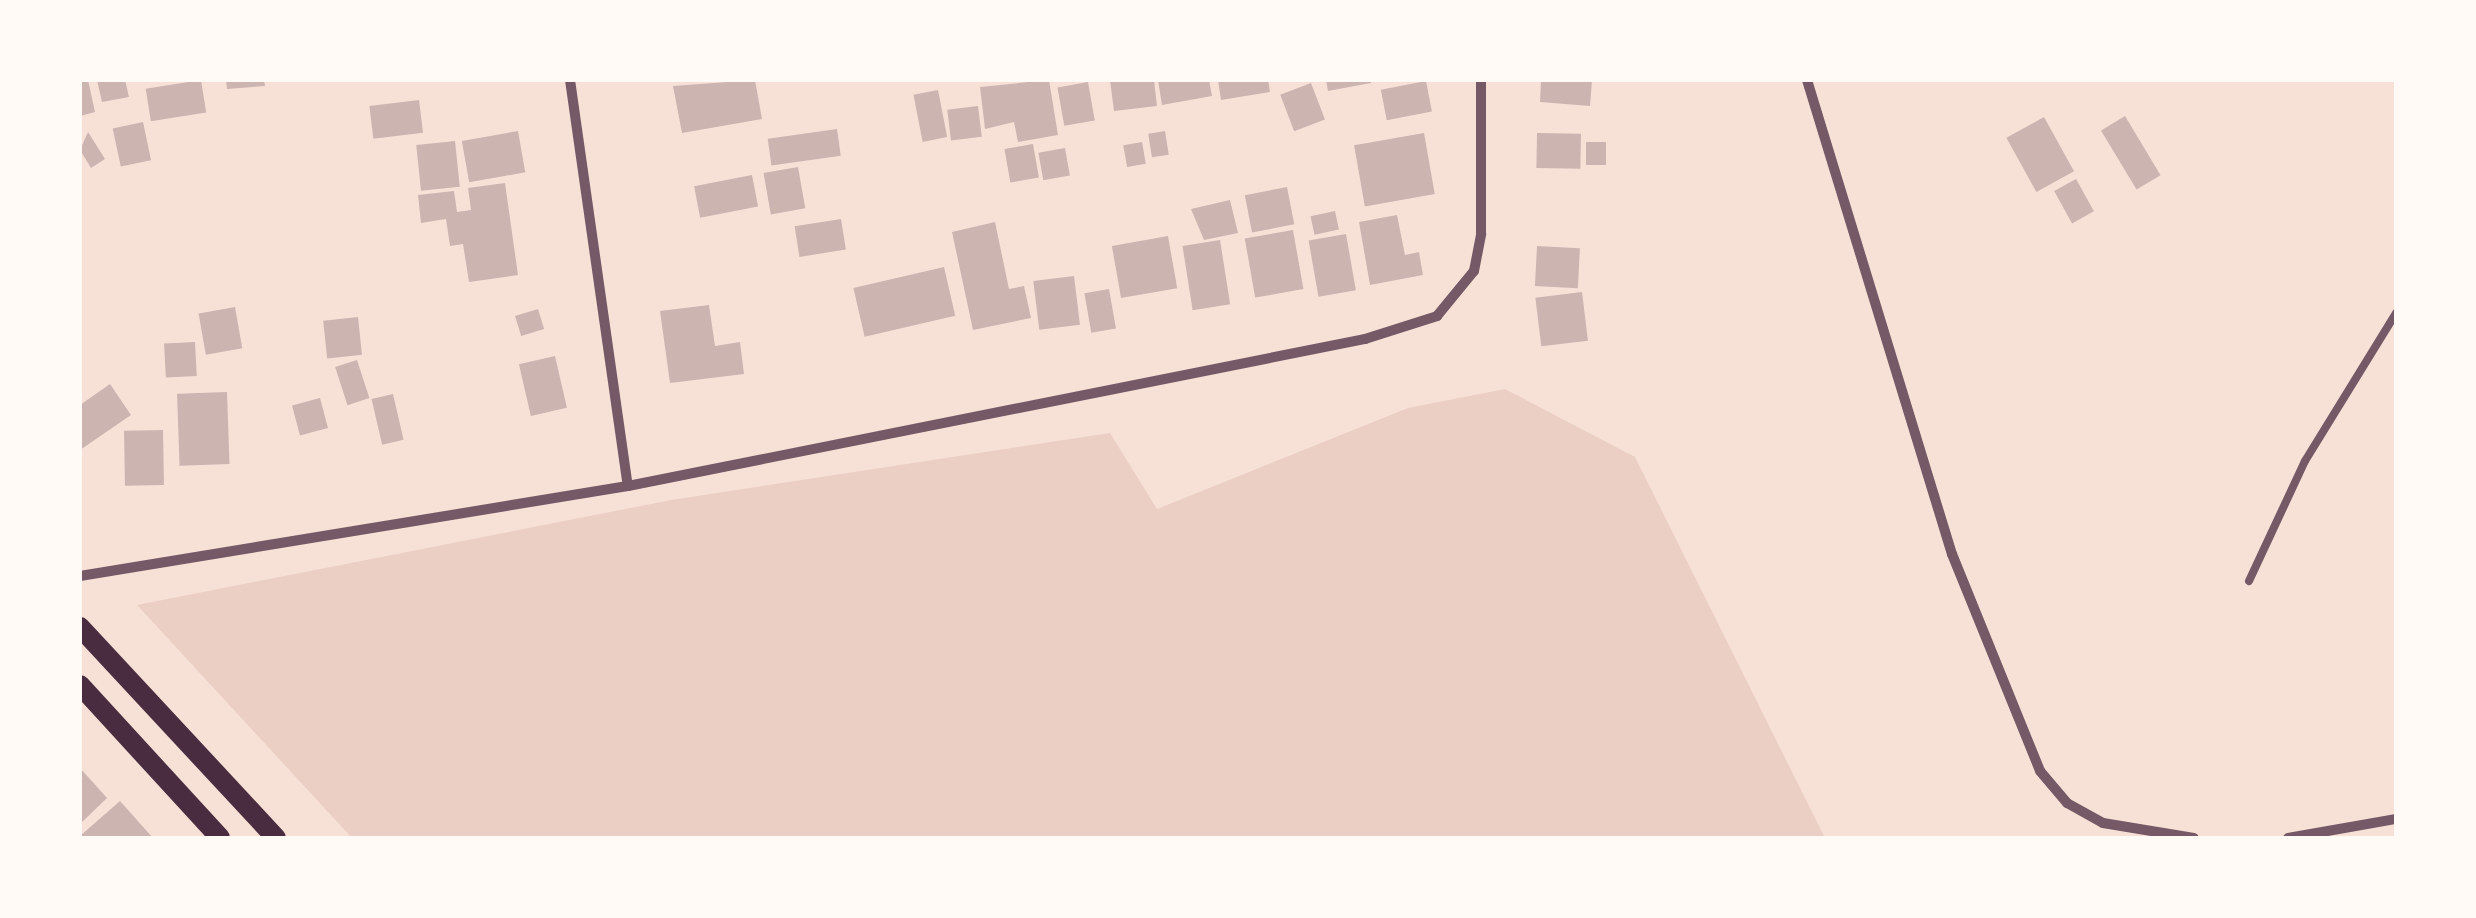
<!DOCTYPE html>
<html>
<head>
<meta charset="utf-8">
<style>
  body { margin:0 }
  #map { position:relative; width:2476px; height:918px; overflow:hidden; background:#f7e1d7; font-family:"Fira Sans",sans-serif }
  div>[style] { position:absolute }
  .green>* { inset:0; background:#ebcfc5 }
  .building>* { inset:0; background:#ccb4b1; transform-origin:0 0 }
  .service>* { height:8px; margin:-4px; padding:0 4px; transform-origin:4px; border-radius:4px; background:#755966 }
  .minor>* { height:10px; margin:-5px; padding:0 5px; transform-origin:5px; border-radius:5px; background:#755966 }
  .secondary>* { height:20px; margin:-10px; padding:0 10px; transform-origin:10px; border-radius:10px; background:#4a2c40 }
  span { translate:-50% -50%; white-space:nowrap; text-align:center; line-height:1.15; -webkit-text-stroke:10px #fffaf5; paint-order:stroke }
  .frame { position:absolute; inset:0; border:82px solid #fffaf5; pointer-events:none }
</style>
</head>
<body>
<div id="map">
  <div class="green">
    <i style="clip-path:polygon(1505px 389px,1635px 457px,1825px 838px,352px 838px,137px 605px,671px 500px,1110px 433px,1157px 509px,1408px 408px)"></i>
  </div>
  <div class="building">
    <i style="clip-path:polygon(80px 80px,88px 80px,95px 112px,80px 116px)"></i>
    <i style="clip-path:polygon(97px 80px,125px 80px,129px 97px,102px 102px)"></i>
    <i style="left:201px;top:80px;width:33px;height:56px;rotate:81deg"></i>
    <i style="clip-path:polygon(226px 80px,264px 80px,265px 86px,227px 89px)"></i>
    <i style="clip-path:polygon(755px 80px,762px 119px,682px 133px,673px 86px)"></i>
    <i style="clip-path:polygon(1049px 80px,1058px 135px,1018px 142px,1014px 122px,985px 129px,980px 87px)"></i>
    <i style="clip-path:polygon(1110px 80px,1154px 80px,1157px 106px,1114px 111px)"></i>
    <i style="clip-path:polygon(1158px 80px,1209px 80px,1212px 96px,1162px 105px)"></i>
    <i style="clip-path:polygon(1218px 80px,1268px 80px,1270px 92px,1221px 100px)"></i>
    <i style="clip-path:polygon(1326px 80px,1371px 80px,1371px 83px,1328px 91px)"></i>
    <i style="clip-path:polygon(1592px 80px,1590px 106px,1540px 102px,1541px 81px)"></i>
    <i style="left:1426px;top:81px;width:31px;height:46px;rotate:79deg"></i>
    <i style="left:1088px;top:82px;width:39px;height:31px;rotate:80deg"></i>
    <i style="left:1311px;top:83px;width:39px;height:33px;rotate:69deg"></i>
    <i style="left:938px;top:90px;width:48px;height:25px;rotate:79deg"></i>
    <i style="left:419px;top:100px;width:33px;height:50px;rotate:83deg"></i>
    <i style="left:978px;top:106px;width:31px;height:31px;rotate:83deg"></i>
    <i style="left:2125px;top:116px;width:69px;height:28px;rotate:59deg"></i>
    <i style="left:2044px;top:117px;width:62px;height:43px;rotate:61deg"></i>
    <i style="left:143px;top:122px;width:39px;height:31px;rotate:78deg"></i>
    <i style="left:837px;top:129px;width:27px;height:70px;rotate:82deg"></i>
    <i style="left:518px;top:131px;width:42px;height:57px;rotate:80deg"></i>
    <i style="left:1165px;top:131px;width:24px;height:17px;rotate:81deg"></i>
    <i style="clip-path:polygon(88px 132px,105px 159px,91px 168px,80px 150px)"></i>
    <i style="left:1424px;top:133px;width:62px;height:71px;rotate:80deg"></i>
    <i style="left:1537px;top:133px;width:44px;height:35px;rotate:1deg"></i>
    <i style="left:455px;top:141px;width:46px;height:39px;rotate:84deg"></i>
    <i style="left:1142px;top:142px;width:22px;height:19px;rotate:80deg"></i>
    <i style="left:1586px;top:142px;width:20px;height:23px"></i>
    <i style="left:1033px;top:144px;width:34px;height:29px;rotate:80deg"></i>
    <i style="left:1065px;top:148px;width:28px;height:27px;rotate:80deg"></i>
    <i style="left:798px;top:167px;width:42px;height:35px;rotate:80deg"></i>
    <i style="left:752px;top:175px;width:32px;height:59px;rotate:79deg"></i>
    <i style="left:2076px;top:179px;width:37px;height:25px;rotate:61deg"></i>
    <i style="clip-path:polygon(505px 183px,518px 275px,469px 282px,463px 244px,450px 246px,446px 219px,421px 223px,418px 195px,454px 191px,457px 212px,471px 210px,468px 188px)"></i>
    <i style="left:1287px;top:187px;width:38px;height:43px;rotate:79deg"></i>
    <i style="clip-path:polygon(1230px 200px,1238px 233px,1204px 240px,1191px 209px)"></i>
    <i style="left:1335px;top:211px;width:19px;height:25px;rotate:78deg"></i>
    <i style="clip-path:polygon(1397px 215px,1405px 255px,1419px 252px,1423px 275px,1370px 285px,1359px 222px)"></i>
    <i style="left:841px;top:219px;width:31px;height:47px;rotate:81deg"></i>
    <i style="clip-path:polygon(995px 222px,1009px 289px,1024px 286px,1031px 318px,973px 330px,952px 232px)"></i>
    <i style="left:1293px;top:230px;width:60px;height:49px;rotate:80deg"></i>
    <i style="left:1346px;top:234px;width:57px;height:38px;rotate:80deg"></i>
    <i style="left:1168px;top:236px;width:53px;height:57px;rotate:80deg"></i>
    <i style="left:1220px;top:240px;width:65px;height:38px;rotate:81deg"></i>
    <i style="left:1537px;top:246px;width:43px;height:40px;rotate:3deg"></i>
    <i style="left:944px;top:267px;width:50px;height:93px;rotate:77deg"></i>
    <i style="left:1074px;top:276px;width:49px;height:41px;rotate:83deg"></i>
    <i style="left:1109px;top:289px;width:40px;height:25px;rotate:80deg"></i>
    <i style="left:1582px;top:292px;width:49px;height:47px;rotate:83deg"></i>
    <i style="clip-path:polygon(709px 305px,715px 346px,740px 342px,744px 374px,670px 383px,660px 311px)"></i>
    <i style="left:235px;top:307px;width:42px;height:37px;rotate:80deg"></i>
    <i style="left:538px;top:309px;width:21px;height:24px;rotate:73deg"></i>
    <i style="left:358px;top:317px;width:38px;height:35px;rotate:84deg"></i>
    <i style="left:195px;top:342px;width:34px;height:31px;rotate:87deg"></i>
    <i style="left:555px;top:356px;width:53px;height:37px;rotate:77deg"></i>
    <i style="left:357px;top:360px;width:40px;height:23px;rotate:72deg"></i>
    <i style="clip-path:polygon(110px 384px,131px 415px,80px 450px,80px 405px)"></i>
    <i style="left:227px;top:392px;width:72px;height:50px;rotate:88deg"></i>
    <i style="left:393px;top:394px;width:47px;height:22px;rotate:77deg"></i>
    <i style="left:320px;top:398px;width:31px;height:29px;rotate:75deg"></i>
    <i style="left:163px;top:430px;width:55px;height:39px;rotate:89deg"></i>
    <i style="clip-path:polygon(80px 768px,107px 798px,80px 824px)"></i>
    <i style="clip-path:polygon(120px 801px,153px 838px,80px 838px,80px 836px)"></i>
  </div>
  <div class="service">
    <i style="left:2249px;top:581px;width:132px;rotate:-65deg"></i>
    <i style="left:2305px;top:461px;width:174px;rotate:-58.4deg"></i>
  </div>
  <div class="minor">
    <i style="left:570px;top:80px;width:410px;rotate:81.9deg"></i>
    <i style="left:1807px;top:80px;width:496px;rotate:73deg"></i>
    <i style="left:1952px;top:554px;width:234px;rotate:67.9deg"></i>
    <i style="left:2040px;top:771px;width:42px;rotate:49.8deg"></i>
    <i style="left:2067px;top:803px;width:41px;rotate:29.1deg"></i>
    <i style="left:2103px;top:823px;width:92px;rotate:9.4deg"></i>
    <i style="left:80px;top:576px;width:555px;rotate:-9.33deg"></i>
    <i style="left:628px;top:486px;width:752px;rotate:-11.28deg"></i>
    <i style="left:1365px;top:339px;width:76px;rotate:-17.7deg"></i>
    <i style="left:1437px;top:316px;width:58px;rotate:-50.6deg"></i>
    <i style="left:1474px;top:271px;width:38px;rotate:-79deg"></i>
    <i style="left:1481px;top:234px;width:154px;rotate:-90deg"></i>
    <i style="left:2288px;top:838px;width:110px;rotate:-10deg"></i>
  </div>
  <div class="secondary">
    <i style="left:80px;top:627px;width:288px;rotate:47.1deg"></i>
    <i style="left:80px;top:685px;width:207px;rotate:47.5deg"></i>
  </div>
  <div class="frame"></div>
</div>
</body>
</html>
